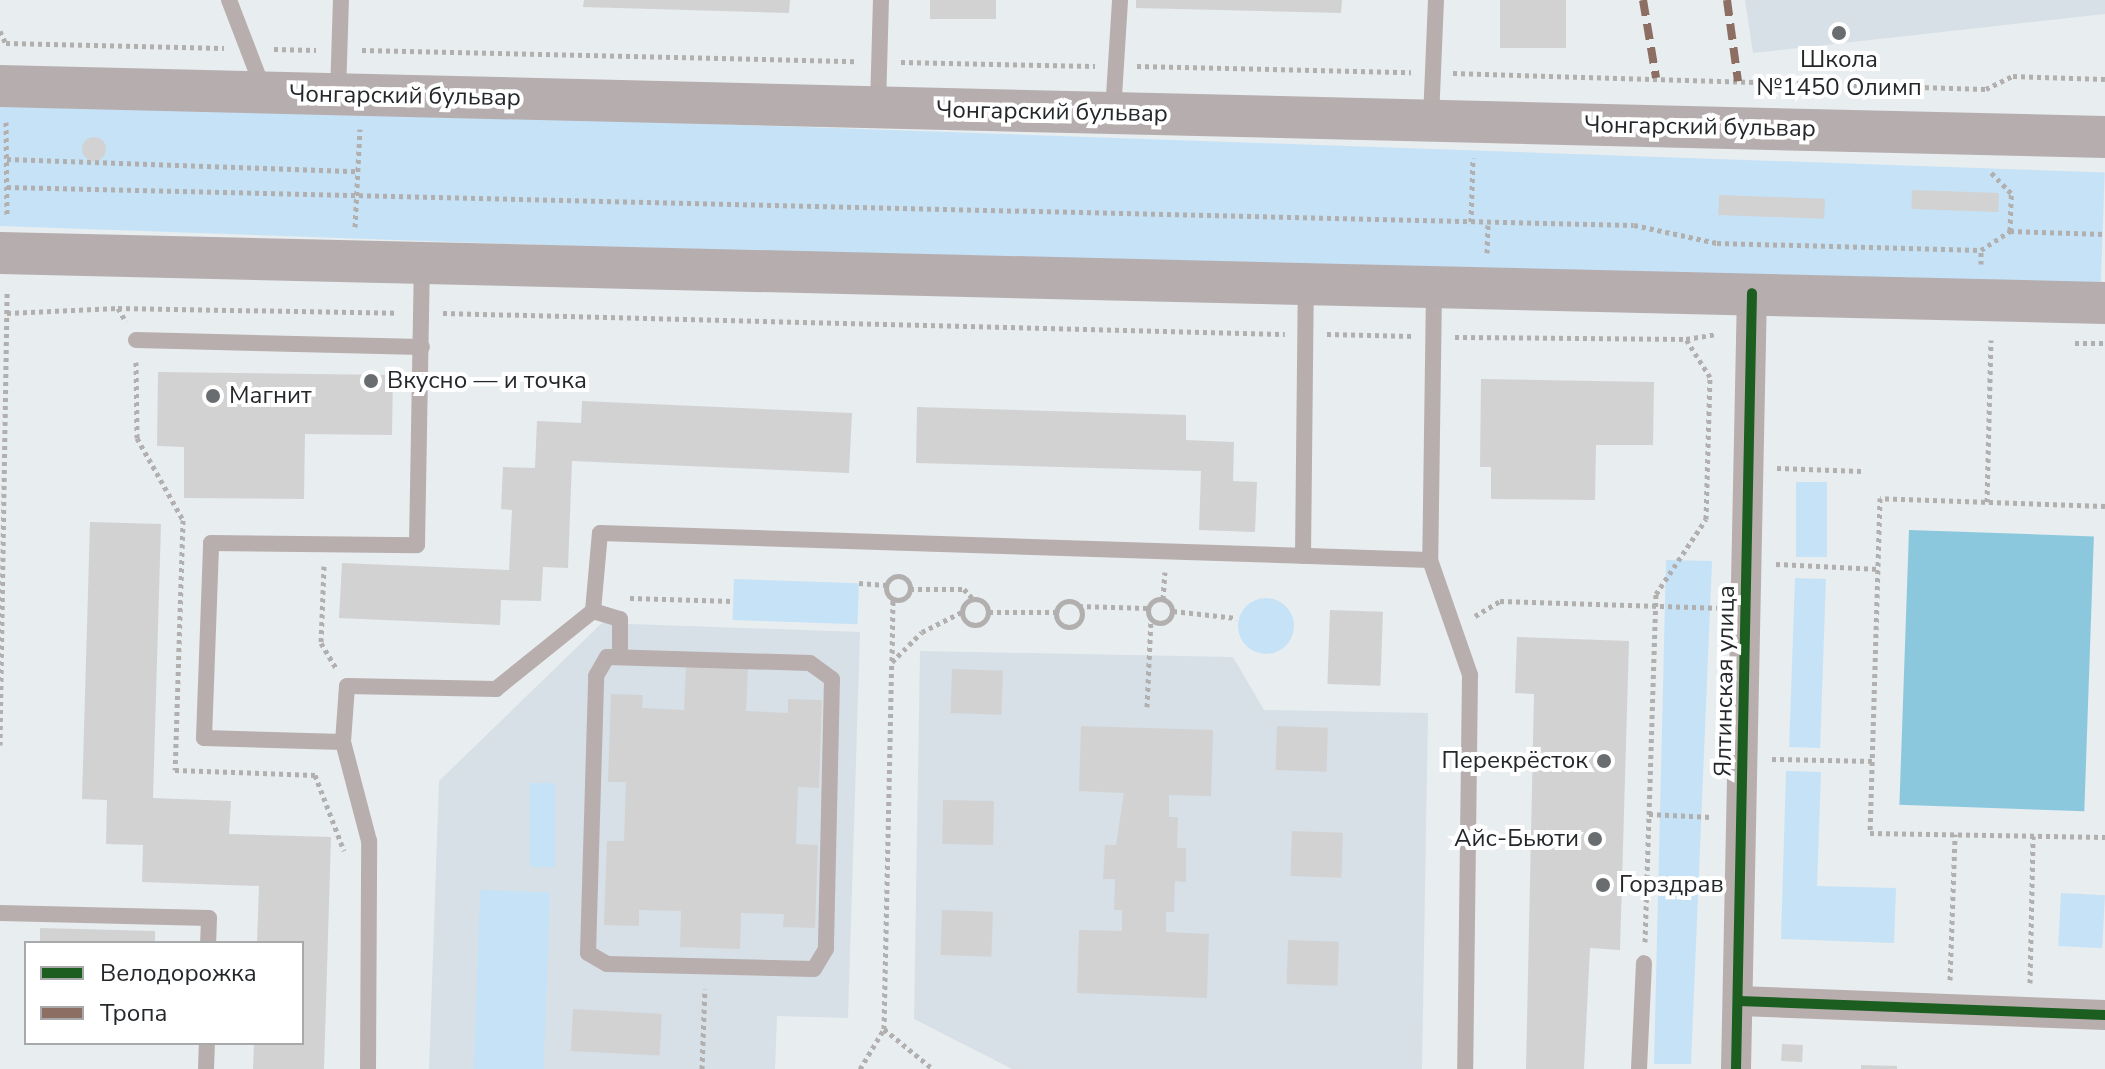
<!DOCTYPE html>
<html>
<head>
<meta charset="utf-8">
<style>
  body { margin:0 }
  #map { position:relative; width:2105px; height:1069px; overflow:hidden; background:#e8edf0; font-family:"Nunito Sans",sans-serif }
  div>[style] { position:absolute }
  .built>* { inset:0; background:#d7e0e7 }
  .green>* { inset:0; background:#c6e2f7; transform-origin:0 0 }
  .round { border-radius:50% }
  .water>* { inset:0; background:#8cc8dd; transform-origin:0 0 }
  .building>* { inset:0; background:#d2d2d3; transform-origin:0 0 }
  .path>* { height:5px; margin-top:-2.5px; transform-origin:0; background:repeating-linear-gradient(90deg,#b2afaf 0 4px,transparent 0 8px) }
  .path>.ring { margin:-2.5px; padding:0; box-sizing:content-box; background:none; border:5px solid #b2afaf; border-radius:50% }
  .lane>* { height:16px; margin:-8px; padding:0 8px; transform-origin:8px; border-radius:8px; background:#b8aeae }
  .street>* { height:30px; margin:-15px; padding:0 15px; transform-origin:15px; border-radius:15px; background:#b8aeae }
  .secondary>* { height:42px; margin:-21px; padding:0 21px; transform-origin:21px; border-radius:21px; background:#b6adae }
  .quiet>* { height:8px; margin-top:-4px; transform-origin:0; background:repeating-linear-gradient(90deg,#8d6e63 0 16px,transparent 0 24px) }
  .cycleway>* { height:10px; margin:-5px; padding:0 5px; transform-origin:5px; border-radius:5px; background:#1b5e20 }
  .dots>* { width:22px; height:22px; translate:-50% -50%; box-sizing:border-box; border:4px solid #fff; border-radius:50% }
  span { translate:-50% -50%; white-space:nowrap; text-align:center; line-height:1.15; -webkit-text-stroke:8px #fff; paint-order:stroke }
  .poi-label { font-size:24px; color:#25282b }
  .left { translate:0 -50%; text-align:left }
  .right { translate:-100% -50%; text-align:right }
  .street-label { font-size:24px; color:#25282b }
  .legend { position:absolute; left:24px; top:941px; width:280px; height:104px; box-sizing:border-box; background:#fff; border:2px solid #a8a9aa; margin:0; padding:10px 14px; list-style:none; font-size:24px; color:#25282b }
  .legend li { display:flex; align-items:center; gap:16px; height:40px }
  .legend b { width:40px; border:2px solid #a8a9aa }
</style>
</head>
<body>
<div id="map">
  <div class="built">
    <i style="clip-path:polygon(1745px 0,2105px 0,2105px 14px,1753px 53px)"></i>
    <i style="clip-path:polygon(602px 623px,860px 632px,848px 1018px,777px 1016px,775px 1069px,429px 1069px,439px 781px)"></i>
    <i style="clip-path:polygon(920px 651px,1233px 657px,1264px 710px,1428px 713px,1422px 1069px,1012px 1069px,914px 1019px)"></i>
  </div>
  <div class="green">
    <i style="left:0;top:99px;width:2106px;height:127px;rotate:2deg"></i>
    <i style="left:1796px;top:482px;width:31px;height:75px"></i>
    <i style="clip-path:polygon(1666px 560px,1712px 561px,1691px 1064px,1654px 1064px)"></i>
    <i style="left:1795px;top:578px;width:31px;height:169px;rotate:2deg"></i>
    <i style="left:734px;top:579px;width:125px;height:41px;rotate:2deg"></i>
    <i class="round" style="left:1238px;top:598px;width:56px;height:56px"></i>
    <i style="clip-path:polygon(1786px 771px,1821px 772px,1817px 886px,1896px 888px,1894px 943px,1781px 939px)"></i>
    <i style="left:530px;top:783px;width:25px;height:84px"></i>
    <i style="left:480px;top:890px;width:70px;height:179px;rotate:2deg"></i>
    <i style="left:2061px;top:893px;width:44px;height:53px;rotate:3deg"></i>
  </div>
  <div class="water">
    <i style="left:1909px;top:530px;width:185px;height:275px;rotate:2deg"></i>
  </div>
  <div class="building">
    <i style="clip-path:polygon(584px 0,790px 0,789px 13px,583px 7px)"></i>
    <i style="left:930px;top:0;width:66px;height:19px"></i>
    <i style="clip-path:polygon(1136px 0,1342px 0,1341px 13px,1136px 8px)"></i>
    <i style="left:1500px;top:0;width:66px;height:48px"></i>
    <i class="round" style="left:82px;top:137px;width:24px;height:24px"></i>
    <i style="left:1912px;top:190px;width:87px;height:19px;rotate:2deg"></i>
    <i style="left:1719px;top:195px;width:106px;height:20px;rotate:2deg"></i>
    <i style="clip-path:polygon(158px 372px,393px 375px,392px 435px,305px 434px,304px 499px,184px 498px,184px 447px,157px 446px)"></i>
    <i style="clip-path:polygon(1481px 379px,1654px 382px,1653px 445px,1596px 445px,1595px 500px,1491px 499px,1491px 467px,1480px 467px)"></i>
    <i style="clip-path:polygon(582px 401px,852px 413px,849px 473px,572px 461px,568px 568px,543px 567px,541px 601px,501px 600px,500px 625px,339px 618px,342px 563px,509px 570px,512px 510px,501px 509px,503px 467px,535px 468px,537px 421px,581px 423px)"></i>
    <i style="clip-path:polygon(917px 407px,1186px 415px,1186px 440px,1234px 442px,1233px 481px,1257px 482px,1255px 532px,1199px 530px,1201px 471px,916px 463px)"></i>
    <i style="clip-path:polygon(90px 522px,161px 524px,153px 798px,231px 801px,229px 834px,331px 837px,324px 1069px,253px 1069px,254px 1043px,302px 1043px,302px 943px,257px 943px,259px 886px,142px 882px,143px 845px,106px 844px,107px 800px,82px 799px)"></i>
    <i style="left:1330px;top:610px;width:53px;height:74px;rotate:2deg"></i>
    <i style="clip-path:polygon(1517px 637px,1629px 641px,1620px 950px,1590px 948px,1584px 1069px,1526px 1069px,1534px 694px,1515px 693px)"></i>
    <i style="clip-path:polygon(686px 666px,748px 667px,746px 711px,788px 713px,788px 699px,822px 700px,819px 788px,798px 787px,796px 844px,818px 845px,815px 928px,783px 927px,784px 914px,741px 913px,740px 949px,680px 947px,681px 911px,639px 910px,639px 926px,604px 925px,607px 841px,624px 841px,626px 782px,608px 782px,611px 694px,643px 695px,642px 708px,684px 710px)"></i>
    <i style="left:952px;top:669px;width:51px;height:44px;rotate:2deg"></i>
    <i style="clip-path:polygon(1081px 726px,1213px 730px,1211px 796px,1169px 795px,1169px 817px,1178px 817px,1177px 848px,1186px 848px,1186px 882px,1175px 881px,1174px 912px,1166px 912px,1166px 932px,1209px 934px,1207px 998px,1077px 993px,1079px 930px,1122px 931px,1122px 910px,1114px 910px,1115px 879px,1103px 879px,1105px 845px,1116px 845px,1124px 793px,1079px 791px)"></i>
    <i style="left:1277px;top:726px;width:51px;height:44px;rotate:2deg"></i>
    <i style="left:943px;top:800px;width:51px;height:44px;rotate:1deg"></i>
    <i style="left:1292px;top:831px;width:51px;height:45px;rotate:2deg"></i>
    <i style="left:942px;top:910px;width:51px;height:45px;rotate:2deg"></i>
    <i style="clip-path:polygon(40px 928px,155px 931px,155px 943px,40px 943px)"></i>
    <i style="left:1288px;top:940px;width:51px;height:44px;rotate:2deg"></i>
    <i style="left:573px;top:1009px;width:89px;height:42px;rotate:3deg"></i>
    <i style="left:1782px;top:1044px;width:21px;height:17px;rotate:3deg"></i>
    <i style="clip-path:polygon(1861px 1065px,1897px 1066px,1897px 1069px,1861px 1069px)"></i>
  </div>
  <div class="path">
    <i style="left:0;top:31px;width:14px;rotate:65deg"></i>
    <i style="left:6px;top:43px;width:218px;rotate:1.3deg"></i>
    <i style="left:274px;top:49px;width:42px;rotate:1.4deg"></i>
    <i style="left:362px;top:50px;width:493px;rotate:1.3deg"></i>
    <i style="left:901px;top:62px;width:194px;rotate:1.2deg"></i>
    <i style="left:1137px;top:66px;width:274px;rotate:1.3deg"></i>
    <i style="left:1453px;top:73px;width:533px;rotate:1.72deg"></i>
    <i style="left:1986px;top:89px;width:30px;rotate:-26deg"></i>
    <i style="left:2013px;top:76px;width:92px;rotate:1.9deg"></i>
    <i style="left:6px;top:122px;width:94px;rotate:89.4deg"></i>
    <i style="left:7px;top:159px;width:350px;rotate:2deg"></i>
    <i style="left:7px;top:187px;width:1627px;rotate:1.34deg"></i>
    <i style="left:1634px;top:225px;width:85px;rotate:12.2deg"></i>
    <i style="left:1717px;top:243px;width:264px;rotate:1.5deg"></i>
    <i style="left:1471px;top:222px;width:64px;rotate:-88.2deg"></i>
    <i style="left:355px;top:227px;width:98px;rotate:-87.1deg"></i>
    <i style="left:2010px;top:231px;width:95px;rotate:1.8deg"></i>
    <i style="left:1487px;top:253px;width:31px;rotate:-88deg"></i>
    <i style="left:1981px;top:264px;width:14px;rotate:-90deg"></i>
    <i style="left:1981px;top:250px;width:35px;rotate:-33deg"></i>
    <i style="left:2010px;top:231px;width:38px;rotate:-88deg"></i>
    <i style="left:2011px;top:193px;width:30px;rotate:-134deg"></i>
    <i style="left:118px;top:308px;width:279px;rotate:1deg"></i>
    <i style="left:7px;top:313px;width:111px;rotate:-2.6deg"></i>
    <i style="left:118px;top:308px;width:16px;rotate:60deg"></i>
    <i style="left:443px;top:313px;width:842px;rotate:1.43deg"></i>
    <i style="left:1327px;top:334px;width:86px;rotate:1.3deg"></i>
    <i style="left:1455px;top:337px;width:231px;rotate:0.5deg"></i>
    <i style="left:1686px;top:339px;width:31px;rotate:-9deg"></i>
    <i style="left:2075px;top:343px;width:30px"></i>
    <i style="left:136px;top:362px;width:76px;rotate:89.2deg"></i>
    <i style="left:137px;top:438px;width:94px;rotate:60.7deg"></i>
    <i style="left:183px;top:520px;width:250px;rotate:91.8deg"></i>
    <i style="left:175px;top:770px;width:140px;rotate:2deg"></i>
    <i style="left:315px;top:775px;width:81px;rotate:69.1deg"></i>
    <i style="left:1777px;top:468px;width:84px;rotate:2deg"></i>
    <i style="left:1987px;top:502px;width:162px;rotate:-88.6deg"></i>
    <i style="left:2105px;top:506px;width:225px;rotate:-178deg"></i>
    <i style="left:1880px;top:498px;width:335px;rotate:91.7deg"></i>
    <i style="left:1870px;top:833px;width:235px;rotate:1deg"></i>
    <i style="left:1776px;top:564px;width:103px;rotate:2.8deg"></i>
    <i style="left:324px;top:566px;width:77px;rotate:92.2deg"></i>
    <i style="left:321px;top:643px;width:29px;rotate:59deg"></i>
    <i class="ring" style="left:886px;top:576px;width:19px;height:19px"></i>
    <i style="left:859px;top:583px;width:27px;rotate:4deg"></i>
    <i style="left:910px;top:589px;width:54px"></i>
    <i style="left:964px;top:589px;width:13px;rotate:48deg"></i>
    <i style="left:630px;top:598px;width:103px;rotate:1.7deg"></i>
    <i class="ring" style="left:1148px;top:599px;width:19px;height:19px"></i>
    <i style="left:1163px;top:599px;width:27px;rotate:-86deg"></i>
    <i class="ring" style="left:962px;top:599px;width:21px;height:21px"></i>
    <i class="ring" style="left:1056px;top:601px;width:21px;height:21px"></i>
    <i style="left:1079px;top:606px;width:69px;rotate:1.7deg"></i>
    <i style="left:1173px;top:611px;width:64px;rotate:6.2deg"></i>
    <i style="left:989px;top:612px;width:67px"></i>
    <i style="left:1475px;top:616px;width:29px;rotate:-31deg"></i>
    <i style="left:1500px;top:601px;width:217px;rotate:1.8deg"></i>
    <i style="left:892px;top:661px;width:62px;rotate:-89.1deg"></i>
    <i style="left:1147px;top:707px;width:87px;rotate:-87.4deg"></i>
    <i style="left:0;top:745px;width:455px;rotate:-89.1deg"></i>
    <i style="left:1772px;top:759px;width:101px;rotate:1.1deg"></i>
    <i style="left:1649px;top:814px;width:63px;rotate:2.7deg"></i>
    <i style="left:1645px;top:942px;width:348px;rotate:-88.2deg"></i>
    <i style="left:1656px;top:594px;width:90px;rotate:-56.3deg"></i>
    <i style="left:1706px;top:519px;width:142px;rotate:-88.4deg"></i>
    <i style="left:1710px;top:377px;width:45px;rotate:-122.3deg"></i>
    <i style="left:1950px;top:980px;width:146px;rotate:-88deg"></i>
    <i style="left:2030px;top:983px;width:147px;rotate:-88.8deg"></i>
    <i style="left:884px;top:1029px;width:63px;rotate:39.2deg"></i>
    <i style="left:702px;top:1069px;width:80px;rotate:-87.9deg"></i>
    <i style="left:860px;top:1069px;width:47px;rotate:-59deg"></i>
    <i style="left:884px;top:1029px;width:367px;rotate:-88.8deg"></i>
    <i style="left:892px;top:662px;width:42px;rotate:-45deg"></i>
    <i style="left:922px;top:632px;width:45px;rotate:-26.6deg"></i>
  </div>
  <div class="lane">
    <i style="left:229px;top:0;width:97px;rotate:69deg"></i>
    <i style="left:338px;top:94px;width:94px;rotate:-88.2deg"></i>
    <i style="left:878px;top:106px;width:106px;rotate:-88.4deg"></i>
    <i style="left:1113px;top:112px;width:112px;rotate:-86.4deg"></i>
    <i style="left:1431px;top:119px;width:119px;rotate:-87.6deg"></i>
    <i style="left:1434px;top:290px;width:270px;rotate:90.8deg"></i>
    <i style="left:1430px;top:560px;width:122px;rotate:70.8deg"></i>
    <i style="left:1470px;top:675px;width:394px;rotate:90.7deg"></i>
    <i style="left:136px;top:340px;width:286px;rotate:1.4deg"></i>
    <i style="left:1303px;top:556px;width:270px;rotate:-89.4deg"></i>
    <i style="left:593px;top:611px;width:28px;rotate:17deg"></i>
    <i style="left:620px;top:619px;width:38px;rotate:90deg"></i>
    <i style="left:607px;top:657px;width:203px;rotate:1.7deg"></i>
    <i style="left:810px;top:663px;width:27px;rotate:36deg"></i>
    <i style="left:832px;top:679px;width:270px;rotate:91.3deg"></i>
    <i style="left:826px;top:949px;width:23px;rotate:121deg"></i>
    <i style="left:814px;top:969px;width:207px;rotate:-178.6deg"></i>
    <i style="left:607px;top:964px;width:22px;rotate:-150deg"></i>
    <i style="left:588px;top:953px;width:277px;rotate:-88.3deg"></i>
    <i style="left:596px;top:676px;width:22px;rotate:-60deg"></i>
    <i style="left:343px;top:742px;width:139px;rotate:-178.4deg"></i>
    <i style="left:204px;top:738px;width:195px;rotate:-87.9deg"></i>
    <i style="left:211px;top:543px;width:206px;rotate:0.6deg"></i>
    <i style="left:417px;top:545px;width:282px;rotate:-89deg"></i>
    <i style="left:0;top:913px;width:209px;rotate:1.4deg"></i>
    <i style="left:209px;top:918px;width:25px;rotate:92deg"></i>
    <i style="left:206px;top:1069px;width:26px;rotate:-88deg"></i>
    <i style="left:368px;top:1069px;width:228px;rotate:-89.7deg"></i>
    <i style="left:369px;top:841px;width:102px;rotate:-104.7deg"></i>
    <i style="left:343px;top:742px;width:56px;rotate:-85.9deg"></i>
    <i style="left:347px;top:686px;width:149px;rotate:1.2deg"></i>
    <i style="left:496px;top:689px;width:124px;rotate:-38.8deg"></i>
    <i style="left:593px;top:611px;width:78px;rotate:-84.9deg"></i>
    <i style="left:600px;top:533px;width:830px;rotate:1.86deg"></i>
    <i style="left:1639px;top:1069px;width:106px;rotate:-87.3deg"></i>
  </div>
  <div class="street">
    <i style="left:1739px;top:1001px;width:366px;rotate:2.2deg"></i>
    <i style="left:1736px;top:1069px;width:776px;rotate:-88.82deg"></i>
  </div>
  <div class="secondary">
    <i style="left:0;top:86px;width:2106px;rotate:1.39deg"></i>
    <i style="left:0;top:253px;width:2106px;rotate:1.36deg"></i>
  </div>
  <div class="quiet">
    <i style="left:1643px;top:0;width:79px;rotate:80.5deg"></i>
    <i style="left:1727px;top:0;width:82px;rotate:82.3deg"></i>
  </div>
  <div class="cycleway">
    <i style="left:1739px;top:1001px;width:366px;rotate:2.2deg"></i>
    <i style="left:1736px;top:1069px;width:776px;rotate:-88.82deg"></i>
  </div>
  <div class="dots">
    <i style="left:1839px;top:33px;background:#696d70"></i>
    <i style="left:371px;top:381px;background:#696d70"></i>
    <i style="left:213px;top:396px;background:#696d70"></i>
    <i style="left:1604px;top:761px;background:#696d70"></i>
    <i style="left:1595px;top:839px;background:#696d70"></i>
    <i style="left:1603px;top:885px;background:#696d70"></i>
  </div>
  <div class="poi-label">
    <span style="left:1839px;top:74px">Школа<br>№1450 Олимп</span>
    <span class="left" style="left:387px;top:381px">Вкусно — и точка</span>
    <span class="left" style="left:229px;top:396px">Магнит</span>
    <span class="right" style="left:1588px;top:761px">Перекрёсток</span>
    <span class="right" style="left:1579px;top:839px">Айс-Бьюти</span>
    <span class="left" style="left:1619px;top:885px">Горздрав</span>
  </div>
  <div class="street-label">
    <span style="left:405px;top:96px;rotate:1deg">Чонгарский бульвар</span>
    <span style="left:1052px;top:112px;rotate:1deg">Чонгарский бульвар</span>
    <span style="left:1700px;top:127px;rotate:1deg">Чонгарский бульвар</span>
    <span style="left:1725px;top:681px;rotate:-89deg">Ялтинская улица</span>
  </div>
  <ul class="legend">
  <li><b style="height:10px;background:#1b5e20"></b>Велодорожка</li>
  <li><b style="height:10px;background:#8d6e63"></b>Тропа</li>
  </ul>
</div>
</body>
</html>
